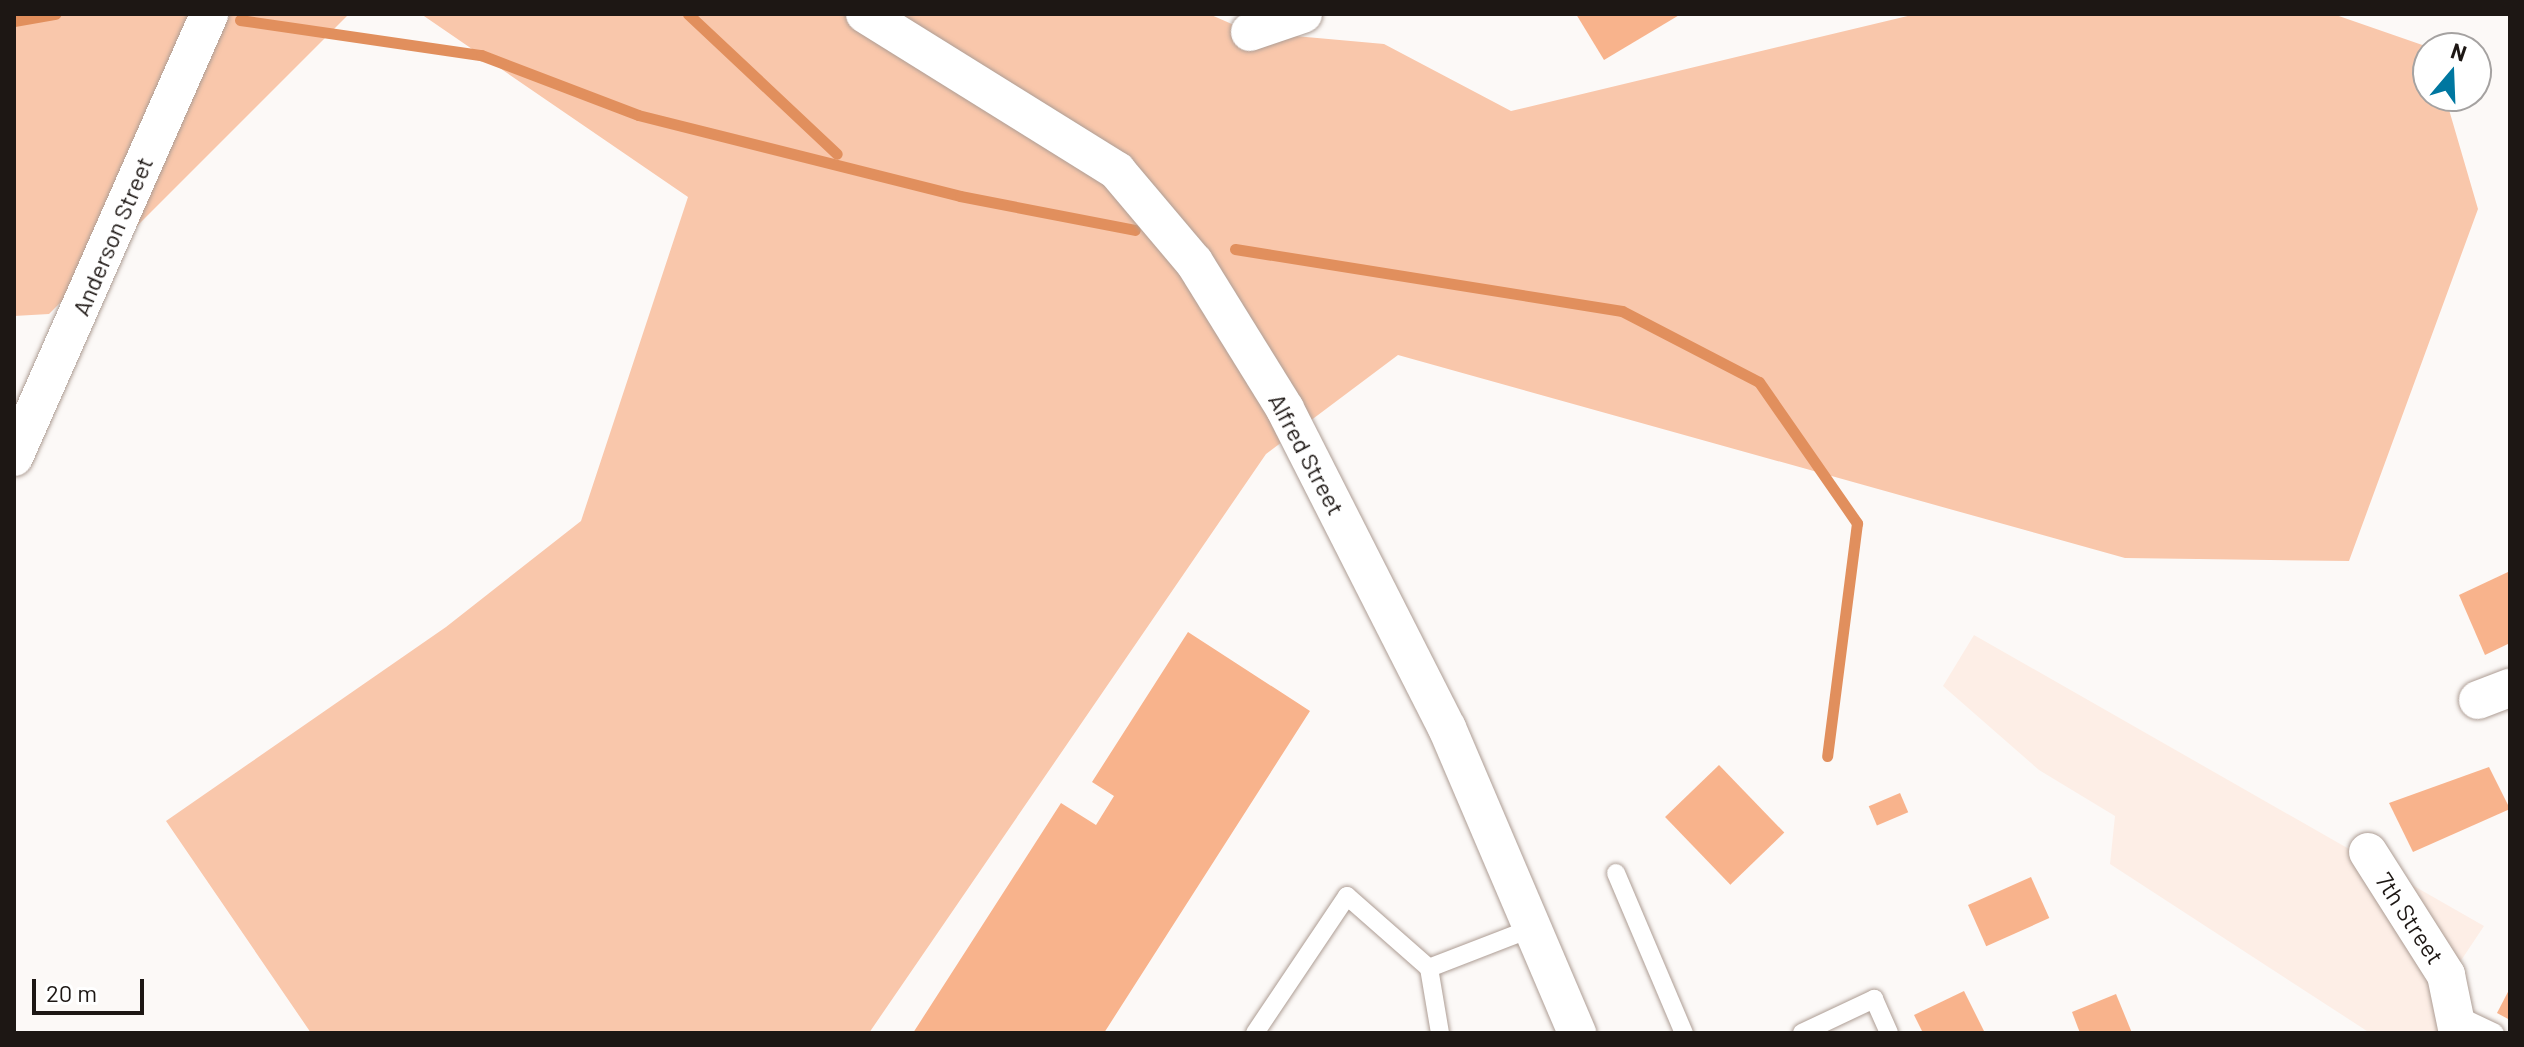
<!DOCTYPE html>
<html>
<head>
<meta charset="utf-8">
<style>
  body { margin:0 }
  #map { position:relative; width:2524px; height:1047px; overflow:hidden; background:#fcf9f7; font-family:Barlow,sans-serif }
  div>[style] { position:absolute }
  .built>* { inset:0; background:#fdeee6 }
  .green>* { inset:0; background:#f9c7ab }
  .stream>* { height:11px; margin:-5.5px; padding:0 5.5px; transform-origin:5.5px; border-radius:5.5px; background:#e18f5d }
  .building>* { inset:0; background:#f8b38c; transform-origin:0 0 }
  .roads { filter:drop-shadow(0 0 2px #ad9d94) drop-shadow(0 0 2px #ad9d94) }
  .service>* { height:18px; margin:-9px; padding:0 9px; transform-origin:9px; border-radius:9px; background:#fff }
  .minor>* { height:38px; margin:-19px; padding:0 19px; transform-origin:19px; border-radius:19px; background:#fff }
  span { translate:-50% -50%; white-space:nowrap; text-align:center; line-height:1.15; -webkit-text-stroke:8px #fff; paint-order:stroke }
  .street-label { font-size:24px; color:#1d1714 }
  .frame { position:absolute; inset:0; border:16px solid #1d1714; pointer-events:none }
  .north { position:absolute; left:2412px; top:32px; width:80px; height:80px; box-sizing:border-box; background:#fff; border:2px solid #a5a2a1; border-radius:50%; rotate:19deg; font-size:22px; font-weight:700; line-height:32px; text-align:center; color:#1d1714 }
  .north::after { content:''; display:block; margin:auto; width:28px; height:36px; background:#0077a0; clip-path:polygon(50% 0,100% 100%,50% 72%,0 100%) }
  .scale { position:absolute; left:32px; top:979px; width:112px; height:36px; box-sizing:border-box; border:4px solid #1d1714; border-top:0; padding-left:10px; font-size:24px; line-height:28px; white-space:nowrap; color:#1d1714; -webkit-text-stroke:6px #fff; paint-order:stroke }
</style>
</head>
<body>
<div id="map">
  <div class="built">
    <i style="clip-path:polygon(1974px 635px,2484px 926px,2432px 1004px,2484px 1033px,2370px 1033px,2110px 864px,2115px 816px,2039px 770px,1943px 686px)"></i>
  </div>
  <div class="green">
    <i style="clip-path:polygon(14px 14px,349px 14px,49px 314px,14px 316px)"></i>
    <i style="clip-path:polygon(421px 14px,1209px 14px,1250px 32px,1384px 44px,1511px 111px,1916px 14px,2333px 14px,2431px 48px,2428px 96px,2445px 96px,2478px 209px,2349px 561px,2125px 558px,1398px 355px,1266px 454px,869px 1033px,311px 1033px,166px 821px,446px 627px,581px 521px,688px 197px)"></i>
  </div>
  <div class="stream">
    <i style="left:688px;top:14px;width:204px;rotate:43.2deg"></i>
    <i style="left:240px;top:20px;width:244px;rotate:8.3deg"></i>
    <i style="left:481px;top:55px;width:168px;rotate:20.9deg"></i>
    <i style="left:638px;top:115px;width:332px;rotate:14.1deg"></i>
    <i style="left:960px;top:196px;width:178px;rotate:11deg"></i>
    <i style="left:14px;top:21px;width:42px;rotate:-9.7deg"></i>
    <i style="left:1235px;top:249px;width:392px;rotate:9.1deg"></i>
    <i style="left:1622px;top:311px;width:154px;rotate:27.4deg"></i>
    <i style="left:1759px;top:382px;width:172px;rotate:55.2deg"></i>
    <i style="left:1857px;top:523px;width:235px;rotate:97.3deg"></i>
  </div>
  <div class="building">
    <i style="clip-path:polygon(1576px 14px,1681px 14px,1604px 60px)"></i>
    <i style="clip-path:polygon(2508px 572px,2510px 643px,2485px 655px,2459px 595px)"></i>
    <i style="clip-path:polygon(1188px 632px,1310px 711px,1104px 1033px,913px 1033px,1061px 803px,1096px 825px,1114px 796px,1092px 782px)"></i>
    <i style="left:1719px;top:765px;width:94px;height:75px;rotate:46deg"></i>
    <i style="clip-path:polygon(2489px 767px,2510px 809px,2413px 852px,2389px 803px)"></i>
    <i style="left:1900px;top:793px;width:21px;height:34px;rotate:67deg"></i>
    <i style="left:2031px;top:877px;width:45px;height:69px;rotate:66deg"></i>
    <i style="clip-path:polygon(2510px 988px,2510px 1020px,2497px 1013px)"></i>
    <i style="clip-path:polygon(1964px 991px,1984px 1031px,1923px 1033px,1914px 1015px)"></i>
    <i style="clip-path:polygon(2116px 994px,2132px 1033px,2080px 1033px,2072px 1012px)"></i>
  </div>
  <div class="roads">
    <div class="service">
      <i style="left:1616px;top:873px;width:174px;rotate:67deg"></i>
      <i style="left:2455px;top:1014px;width:44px;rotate:25.4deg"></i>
      <i style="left:1255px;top:1033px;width:165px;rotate:-56.1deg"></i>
      <i style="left:1347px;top:896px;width:109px;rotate:41.3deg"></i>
      <i style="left:1440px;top:1033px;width:66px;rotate:-99.6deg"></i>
      <i style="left:1429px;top:968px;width:105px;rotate:-21.2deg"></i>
      <i style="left:1802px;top:1033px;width:80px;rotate:-25.3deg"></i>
      <i style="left:1874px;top:999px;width:37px;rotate:66deg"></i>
    </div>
    <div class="minor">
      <i style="left:865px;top:14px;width:297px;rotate:31.9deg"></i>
      <i style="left:1117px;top:171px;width:119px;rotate:49.8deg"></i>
      <i style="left:1194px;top:262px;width:173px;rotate:58.2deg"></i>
      <i style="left:1285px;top:409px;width:358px;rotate:63.1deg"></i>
      <i style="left:1447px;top:728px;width:332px;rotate:66.9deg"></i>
      <i style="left:1250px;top:32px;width:56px;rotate:-18.8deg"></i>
      <i style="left:14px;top:457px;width:484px;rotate:-66.2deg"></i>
      <i style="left:2478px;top:700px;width:34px;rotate:-21deg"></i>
      <i style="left:2368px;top:852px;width:146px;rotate:57.6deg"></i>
      <i style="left:2446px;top:975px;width:59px;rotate:78.3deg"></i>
    </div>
  </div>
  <div class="street-label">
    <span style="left:112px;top:236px;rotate:-67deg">Anderson Street</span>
    <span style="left:1307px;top:454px;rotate:62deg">Alfred Street</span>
    <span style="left:2410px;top:918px;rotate:57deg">7th Street</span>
  </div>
  <div class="frame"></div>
  <div class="north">N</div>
  <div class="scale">20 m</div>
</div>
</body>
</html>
